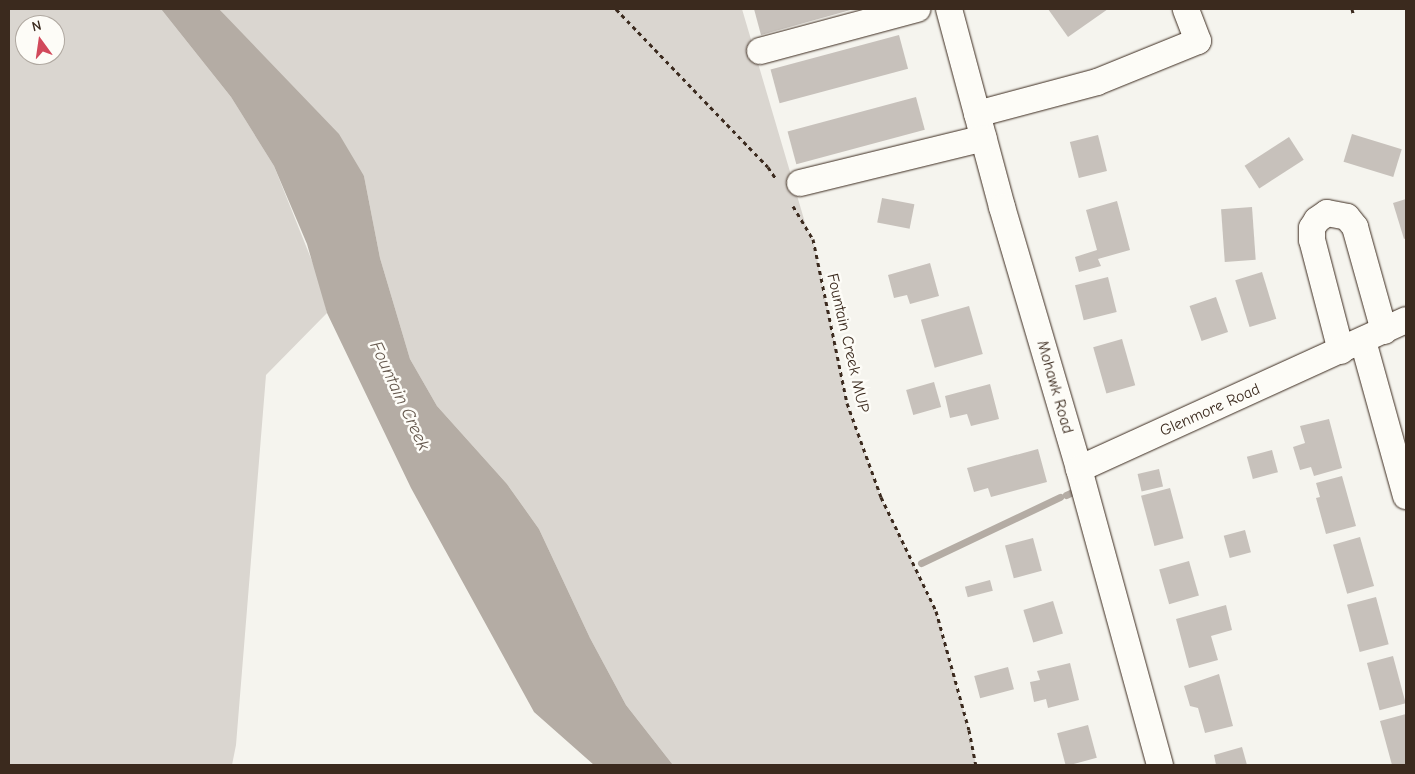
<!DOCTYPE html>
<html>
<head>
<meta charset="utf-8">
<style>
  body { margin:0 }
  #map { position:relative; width:1415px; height:774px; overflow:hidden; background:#f5f4ee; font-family:"Comic Neue",sans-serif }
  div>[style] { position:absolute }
  .green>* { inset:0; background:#dad6d0 }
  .water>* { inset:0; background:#b4aca4 }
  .stream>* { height:7px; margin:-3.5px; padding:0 3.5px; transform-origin:3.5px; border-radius:3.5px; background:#b4aca4 }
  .building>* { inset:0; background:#c7c1bb; transform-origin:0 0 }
  .path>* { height:3px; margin-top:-1.5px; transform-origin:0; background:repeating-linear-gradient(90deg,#3b2a1e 0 4px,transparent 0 8px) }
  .roads { filter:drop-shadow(0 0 1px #3b2a1e) drop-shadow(0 0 1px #3b2a1e) }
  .minor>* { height:26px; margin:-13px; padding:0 13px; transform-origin:13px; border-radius:13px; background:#fdfcf7 }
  span { translate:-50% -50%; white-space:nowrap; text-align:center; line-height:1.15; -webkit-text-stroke:5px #fdfcf7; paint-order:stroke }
  .street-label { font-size:16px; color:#3b2a1e }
  .water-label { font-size:18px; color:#65584d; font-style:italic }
  .frame { position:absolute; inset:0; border:10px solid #3b2a1e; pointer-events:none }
  .north { position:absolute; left:15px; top:15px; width:50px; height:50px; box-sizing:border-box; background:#fdfcf7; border:1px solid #afa8a0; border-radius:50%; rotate:346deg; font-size:14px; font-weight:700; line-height:20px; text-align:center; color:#3b2a1e }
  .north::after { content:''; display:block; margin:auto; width:18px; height:22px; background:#d1495b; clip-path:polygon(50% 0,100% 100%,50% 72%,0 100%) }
</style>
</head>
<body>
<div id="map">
  <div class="green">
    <i style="clip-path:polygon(evenodd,9px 9px,161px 9px,231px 97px,274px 166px,320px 281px,327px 313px,266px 375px,236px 745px,232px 765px,9px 765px,9px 9px,25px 25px,55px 25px,55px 55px,25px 55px,25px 25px)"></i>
    <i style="clip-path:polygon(219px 9px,742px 9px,806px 226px,813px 239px,847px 403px,881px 497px,936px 611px,969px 730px,976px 765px,673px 765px,626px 705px,590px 638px,539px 529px,507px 484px,437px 406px,410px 359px,380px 258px,364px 176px)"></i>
  </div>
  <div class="water">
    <i style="clip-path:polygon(161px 9px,219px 9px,339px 134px,364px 176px,380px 258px,410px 359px,437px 406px,507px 484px,539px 529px,590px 638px,626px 705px,673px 765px,594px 765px,534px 712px,411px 488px,327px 313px,307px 244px,274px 166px,231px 97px)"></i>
  </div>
  <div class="stream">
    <i style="left:1066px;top:495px;width:14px;rotate:-25deg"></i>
    <i style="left:921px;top:563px;width:154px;rotate:-25.4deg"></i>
  </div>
  <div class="building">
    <i style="clip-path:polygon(754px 9px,854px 9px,761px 35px)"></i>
    <i style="clip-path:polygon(1048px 9px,1108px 9px,1068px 37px)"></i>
    <i style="left:899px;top:35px;width:35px;height:133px;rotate:75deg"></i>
    <i style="left:916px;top:97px;width:34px;height:133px;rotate:75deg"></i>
    <i style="left:1352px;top:134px;width:52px;height:29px;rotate:17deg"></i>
    <i style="left:1098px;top:135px;width:37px;height:29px;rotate:76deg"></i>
    <i style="left:1289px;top:137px;width:27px;height:53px;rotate:57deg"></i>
    <i style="left:882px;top:198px;width:33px;height:25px;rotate:11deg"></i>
    <i style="clip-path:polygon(1406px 199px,1406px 238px,1404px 239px,1393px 203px)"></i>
    <i style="clip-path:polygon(1117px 201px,1130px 250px,1098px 259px,1101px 266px,1079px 272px,1075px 257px,1097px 250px,1086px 210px)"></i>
    <i style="left:1252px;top:207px;width:53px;height:31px;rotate:86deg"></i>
    <i style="clip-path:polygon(930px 263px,939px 296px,910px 304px,907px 295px,894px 298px,888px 275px)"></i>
    <i style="left:1262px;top:272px;width:49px;height:28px;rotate:73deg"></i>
    <i style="left:1108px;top:277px;width:36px;height:34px;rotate:76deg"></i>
    <i style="left:1216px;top:297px;width:37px;height:28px;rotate:71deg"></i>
    <i style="left:969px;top:306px;width:50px;height:50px;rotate:74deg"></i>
    <i style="left:1122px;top:339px;width:48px;height:30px;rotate:74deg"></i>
    <i style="left:934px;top:382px;width:26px;height:29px;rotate:74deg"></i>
    <i style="clip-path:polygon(990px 384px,999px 419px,971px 426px,967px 414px,950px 418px,945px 396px)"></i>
    <i style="clip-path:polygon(1329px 419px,1342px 468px,1314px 476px,1311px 467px,1300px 470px,1293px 447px,1305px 443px,1300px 426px)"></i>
    <i style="clip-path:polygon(1038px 449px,1047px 482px,991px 497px,988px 488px,974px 492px,967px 468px)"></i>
    <i style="left:1272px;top:450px;width:23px;height:26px;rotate:75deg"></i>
    <i style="left:1159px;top:469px;width:18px;height:22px;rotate:77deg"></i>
    <i style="clip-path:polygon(1342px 476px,1356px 526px,1326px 534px,1316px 498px,1320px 497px,1316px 483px)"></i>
    <i style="left:1170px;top:488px;width:52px;height:30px;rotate:75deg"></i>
    <i style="left:1245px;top:530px;width:23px;height:22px;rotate:75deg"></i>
    <i style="left:1360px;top:537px;width:51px;height:28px;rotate:74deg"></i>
    <i style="left:1033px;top:538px;width:34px;height:29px;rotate:75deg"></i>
    <i style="left:1189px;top:561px;width:36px;height:31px;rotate:74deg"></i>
    <i style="left:990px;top:580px;width:11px;height:26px;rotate:75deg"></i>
    <i style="left:1376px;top:597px;width:49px;height:30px;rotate:75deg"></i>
    <i style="left:1053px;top:601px;width:34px;height:31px;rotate:73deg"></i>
    <i style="clip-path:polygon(1226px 605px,1232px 630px,1211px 636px,1218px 660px,1189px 668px,1176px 619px)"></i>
    <i style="left:1393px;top:656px;width:49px;height:27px;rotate:75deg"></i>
    <i style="clip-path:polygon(1070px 663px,1079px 700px,1048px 708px,1046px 699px,1034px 702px,1030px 682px,1040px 680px,1037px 671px)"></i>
    <i style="left:1008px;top:667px;width:23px;height:35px;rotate:75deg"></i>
    <i style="clip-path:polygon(1219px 674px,1233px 726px,1205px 733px,1198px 708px,1190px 706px,1184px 686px)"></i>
    <i style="clip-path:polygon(1406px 714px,1406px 765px,1392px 765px,1380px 721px)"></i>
    <i style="left:1088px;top:725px;width:34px;height:32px;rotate:75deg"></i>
    <i style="clip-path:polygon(1242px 747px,1247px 765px,1216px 765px,1214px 755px)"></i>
  </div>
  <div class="path">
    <i style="left:616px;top:9px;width:219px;rotate:46.1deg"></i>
    <i style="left:768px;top:167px;width:14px;rotate:56deg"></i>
    <i style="left:1352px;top:9px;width:4px;rotate:76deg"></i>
    <i style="left:793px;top:206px;width:39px;rotate:59deg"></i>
    <i style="left:813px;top:239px;width:167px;rotate:78.3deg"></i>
    <i style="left:847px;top:403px;width:100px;rotate:70.1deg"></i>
    <i style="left:881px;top:497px;width:127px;rotate:64.2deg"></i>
    <i style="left:936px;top:611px;width:123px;rotate:74.5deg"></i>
    <i style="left:969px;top:730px;width:36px;rotate:79deg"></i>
  </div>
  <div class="roads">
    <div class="minor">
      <i style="left:949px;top:9px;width:205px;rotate:75deg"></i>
      <i style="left:1002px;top:207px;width:273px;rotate:73.6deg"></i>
      <i style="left:1079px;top:469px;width:307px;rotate:74.7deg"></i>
      <i style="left:760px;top:51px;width:163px;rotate:-15deg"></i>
      <i style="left:977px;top:114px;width:124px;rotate:-14.9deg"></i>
      <i style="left:1097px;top:82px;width:109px;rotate:-22.1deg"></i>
      <i style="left:1198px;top:41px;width:34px;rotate:-111deg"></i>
      <i style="left:800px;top:183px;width:189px;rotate:-13.7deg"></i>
      <i style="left:1363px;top:341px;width:161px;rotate:74.5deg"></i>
      <i style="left:1341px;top:351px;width:115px;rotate:-104.6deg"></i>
      <i style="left:1312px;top:240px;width:12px;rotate:-90deg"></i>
      <i style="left:1312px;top:228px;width:9px;rotate:-58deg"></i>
      <i style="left:1317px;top:220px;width:12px;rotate:-35deg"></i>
      <i style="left:1327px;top:213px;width:20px;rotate:11deg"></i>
      <i style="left:1347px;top:217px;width:13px;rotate:51deg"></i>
      <i style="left:1355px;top:227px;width:108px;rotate:74.4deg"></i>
      <i style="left:1079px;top:469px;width:359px;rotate:-24.5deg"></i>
    </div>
  </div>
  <div class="street-label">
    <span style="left:848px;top:343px;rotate:77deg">Fountain Creek MUP</span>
    <span style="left:1055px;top:387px;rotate:74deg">Mohawk Road</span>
    <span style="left:1210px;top:410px;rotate:-24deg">Glenmore Road</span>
  </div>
  <div class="water-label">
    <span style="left:399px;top:396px;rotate:65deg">Fountain Creek</span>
  </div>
  <div class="frame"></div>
  <div class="north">N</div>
</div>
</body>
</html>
